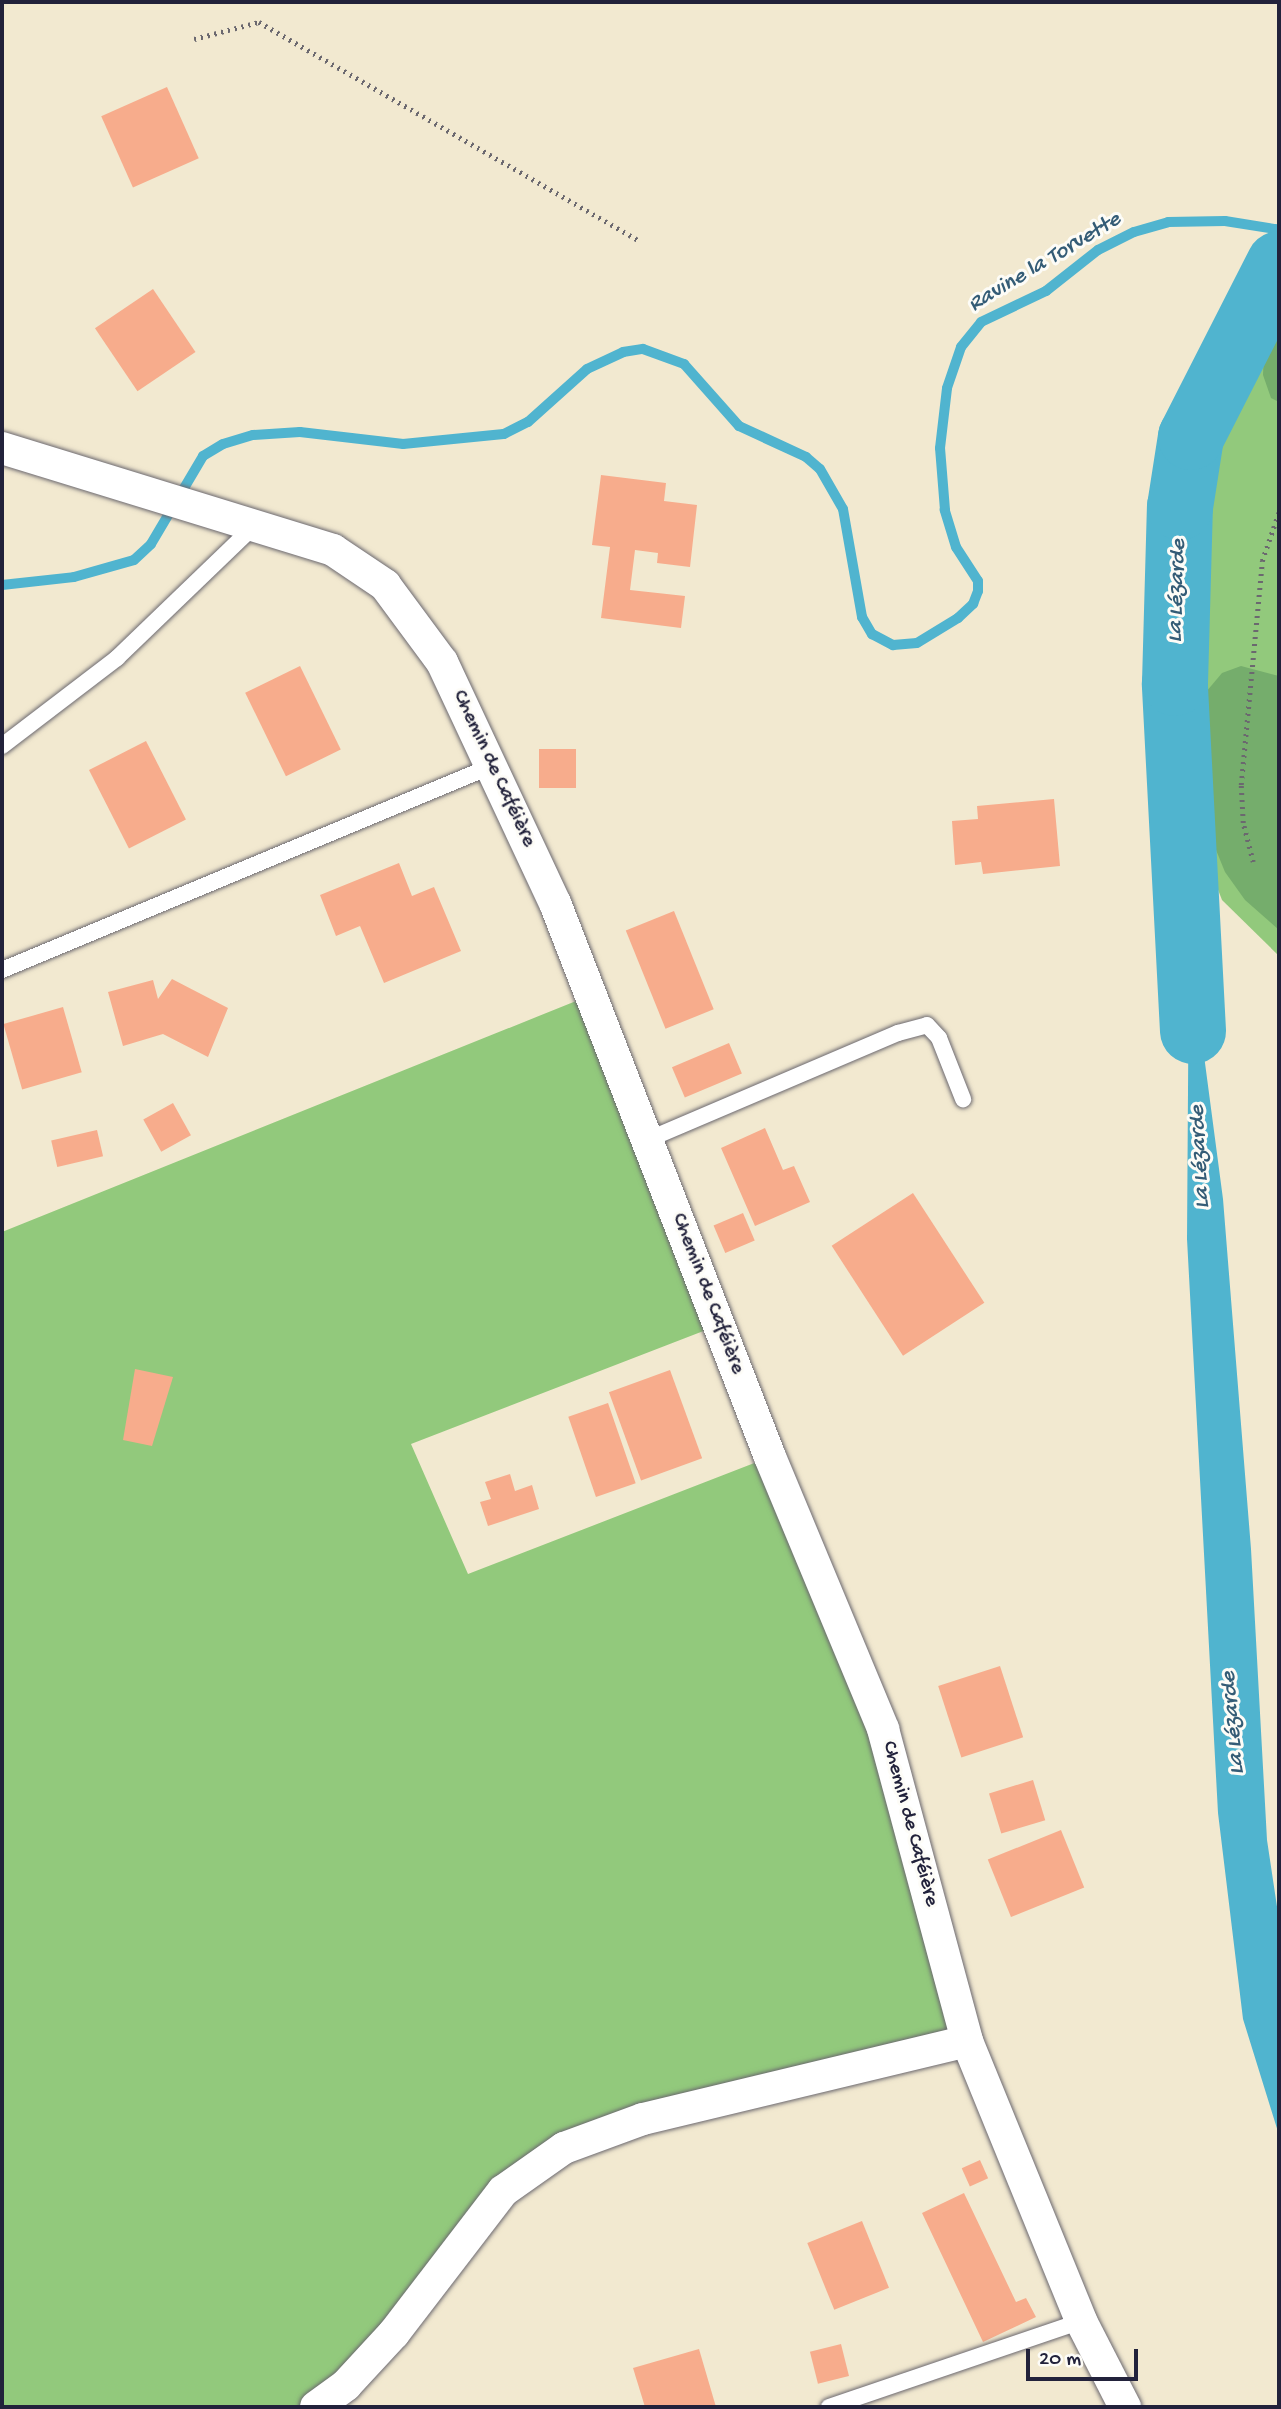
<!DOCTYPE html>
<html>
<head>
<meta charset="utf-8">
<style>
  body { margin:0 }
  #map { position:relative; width:1281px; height:2409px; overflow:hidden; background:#f2e9d0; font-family:"Gochi Hand",sans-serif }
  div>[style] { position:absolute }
  .green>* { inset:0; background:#92c97c }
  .forest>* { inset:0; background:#75ad6c }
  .water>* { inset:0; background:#50b4cf }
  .stream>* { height:10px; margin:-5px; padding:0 5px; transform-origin:5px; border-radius:5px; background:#50b4cf }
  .river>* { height:66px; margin:-33px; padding:0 33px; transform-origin:33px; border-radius:33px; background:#50b4cf }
  .building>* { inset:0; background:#f7ac8c; transform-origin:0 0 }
  .path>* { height:4.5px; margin-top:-2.25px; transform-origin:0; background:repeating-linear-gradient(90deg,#6b686f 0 2px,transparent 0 7px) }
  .roads { filter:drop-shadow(0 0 2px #6b686f) drop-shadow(0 0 2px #6b686f) }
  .service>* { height:16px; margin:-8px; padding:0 8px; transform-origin:8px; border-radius:8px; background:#fff }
  .minor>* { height:32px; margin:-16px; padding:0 16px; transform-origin:16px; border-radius:16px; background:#fff }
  span { translate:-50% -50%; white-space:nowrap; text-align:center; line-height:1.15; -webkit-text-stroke:6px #fdfcf7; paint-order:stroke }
  .street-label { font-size:21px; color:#22223b }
  .water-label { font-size:23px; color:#345c76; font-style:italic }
  .frame { position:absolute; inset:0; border:4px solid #22223b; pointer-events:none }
  .scale { position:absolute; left:1026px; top:2349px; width:112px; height:32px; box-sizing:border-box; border:4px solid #22223b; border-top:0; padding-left:9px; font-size:21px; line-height:24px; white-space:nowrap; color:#22223b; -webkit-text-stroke:5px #fdfcf7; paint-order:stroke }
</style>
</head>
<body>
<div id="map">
  <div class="green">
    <i style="clip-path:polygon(1279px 310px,1279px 956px,1222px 900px,1207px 861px,1194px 691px,1193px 562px,1211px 437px,1227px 390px)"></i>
    <i style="clip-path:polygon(591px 995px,719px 1325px,411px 1444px,468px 1574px,770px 1457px,883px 1729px,967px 2041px,564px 2148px,316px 2407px,2px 2407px,2px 1232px)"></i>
  </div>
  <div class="forest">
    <i style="clip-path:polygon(1279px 320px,1279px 402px,1271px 398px,1263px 375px,1264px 351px)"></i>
    <i style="clip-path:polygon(1241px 666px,1279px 676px,1279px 930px,1245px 900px,1225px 872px,1214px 845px,1207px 806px,1202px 712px,1206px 692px,1222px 673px)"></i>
  </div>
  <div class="water">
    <i style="clip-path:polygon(1189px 942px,1223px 1199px,1251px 1549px,1267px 1840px,1279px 1920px,1279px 2135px,1243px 2019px,1218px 1813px,1187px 1239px)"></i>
  </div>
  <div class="stream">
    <i style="left:1279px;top:265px;width:2px;rotate:-90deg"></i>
    <i style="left:2px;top:585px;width:72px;rotate:-6.3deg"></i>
    <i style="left:74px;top:577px;width:62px;rotate:-15.8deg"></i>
    <i style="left:134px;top:560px;width:23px;rotate:-43deg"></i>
    <i style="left:151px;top:544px;width:102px;rotate:-59.4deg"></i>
    <i style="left:203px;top:456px;width:23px;rotate:-31deg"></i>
    <i style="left:223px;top:444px;width:31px;rotate:-17deg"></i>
    <i style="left:253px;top:435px;width:47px;rotate:-3.7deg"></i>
    <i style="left:300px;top:432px;width:104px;rotate:6.6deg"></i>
    <i style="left:403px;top:444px;width:101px;rotate:-5.7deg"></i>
    <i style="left:504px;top:434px;width:27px;rotate:-27deg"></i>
    <i style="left:528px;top:422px;width:79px;rotate:-41.9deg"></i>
    <i style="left:587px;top:369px;width:40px;rotate:-25deg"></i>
    <i style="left:623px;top:352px;width:20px;rotate:-9deg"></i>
    <i style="left:643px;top:349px;width:44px;rotate:20.1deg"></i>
    <i style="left:684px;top:364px;width:83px;rotate:48.4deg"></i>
    <i style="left:739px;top:426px;width:74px;rotate:24.8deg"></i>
    <i style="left:806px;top:457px;width:18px;rotate:41deg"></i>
    <i style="left:820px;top:469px;width:46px;rotate:60.1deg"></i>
    <i style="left:843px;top:509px;width:110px;rotate:80deg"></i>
    <i style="left:862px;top:617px;width:20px;rotate:60deg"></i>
    <i style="left:872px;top:634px;width:24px;rotate:28deg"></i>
    <i style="left:893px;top:645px;width:24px;rotate:-5deg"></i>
    <i style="left:917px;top:643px;width:48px;rotate:-31.4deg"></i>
    <i style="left:958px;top:618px;width:21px;rotate:-43deg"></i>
    <i style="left:973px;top:604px;width:14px;rotate:-69deg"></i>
    <i style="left:978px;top:591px;width:10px;rotate:-90deg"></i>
    <i style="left:978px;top:581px;width:40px;rotate:-122.9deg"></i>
    <i style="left:956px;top:547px;width:39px;rotate:-107deg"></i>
    <i style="left:945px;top:510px;width:62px;rotate:-94.6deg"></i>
    <i style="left:940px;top:448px;width:60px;rotate:-83.3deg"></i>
    <i style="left:947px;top:388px;width:43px;rotate:-71.1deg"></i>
    <i style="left:961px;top:347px;width:32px;rotate:-51deg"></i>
    <i style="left:981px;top:322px;width:72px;rotate:-25.5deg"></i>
    <i style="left:1046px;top:291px;width:66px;rotate:-38.3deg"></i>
    <i style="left:1098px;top:250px;width:40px;rotate:-26.6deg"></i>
    <i style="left:1134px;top:232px;width:35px;rotate:-16deg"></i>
    <i style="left:1168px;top:222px;width:57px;rotate:-1deg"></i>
    <i style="left:1225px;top:221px;width:51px;rotate:9.1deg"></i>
    <i style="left:1275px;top:229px;width:9px;rotate:63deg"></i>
  </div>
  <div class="river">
    <i style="left:1193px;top:1031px;width:348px;rotate:-93deg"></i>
    <i style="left:1175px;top:683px;width:176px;rotate:-88.4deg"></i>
    <i style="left:1180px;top:507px;width:71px;rotate:-81.1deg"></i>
    <i style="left:1191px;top:437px;width:194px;rotate:-63deg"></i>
  </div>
  <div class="building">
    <i style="left:167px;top:87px;width:78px;height:72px;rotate:66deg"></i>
    <i style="left:153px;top:289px;width:76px;height:70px;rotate:56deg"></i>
    <i style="clip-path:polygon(601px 475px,666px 483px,664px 501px,697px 505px,690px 567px,657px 563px,658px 553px,635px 550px,630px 590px,685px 596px,681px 628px,601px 618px,610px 547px,592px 545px)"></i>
    <i style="left:300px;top:666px;width:93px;height:61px;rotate:64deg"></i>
    <i style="left:146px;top:741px;width:88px;height:64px;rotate:63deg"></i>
    <i style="left:539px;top:749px;width:37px;height:39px"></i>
    <i style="clip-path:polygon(1054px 799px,1060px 866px,983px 874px,981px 862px,955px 865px,952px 821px,978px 819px,977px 806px)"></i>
    <i style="clip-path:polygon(399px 863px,412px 896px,434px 887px,461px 951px,384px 983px,360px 926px,336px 936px,320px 895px)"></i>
    <i style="left:674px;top:911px;width:106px;height:52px;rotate:68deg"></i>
    <i style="clip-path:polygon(172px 979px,228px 1008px,208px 1057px,163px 1034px,123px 1046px,108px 992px,153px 980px,158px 999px)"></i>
    <i style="left:63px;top:1007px;width:68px;height:62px;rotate:74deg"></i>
    <i style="left:729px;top:1043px;width:33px;height:62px;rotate:67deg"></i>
    <i style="left:173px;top:1103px;width:37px;height:34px;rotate:61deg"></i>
    <i style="clip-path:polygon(765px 1128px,783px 1170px,794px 1166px,810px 1202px,755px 1226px,721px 1148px)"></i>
    <i style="left:97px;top:1130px;width:27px;height:47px;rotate:77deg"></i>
    <i style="left:913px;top:1193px;width:131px;height:97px;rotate:57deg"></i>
    <i style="left:743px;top:1213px;width:30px;height:32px;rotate:67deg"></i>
    <i style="clip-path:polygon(135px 1369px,173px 1377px,152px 1446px,123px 1440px)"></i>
    <i style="left:670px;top:1370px;width:94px;height:65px;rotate:70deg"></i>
    <i style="left:608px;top:1403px;width:85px;height:42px;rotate:71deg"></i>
    <i style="clip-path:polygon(510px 1474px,515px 1491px,532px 1485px,539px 1509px,488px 1526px,480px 1502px,491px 1499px,485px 1482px)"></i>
    <i style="left:1000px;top:1666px;width:75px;height:65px;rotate:72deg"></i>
    <i style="left:1033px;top:1780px;width:42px;height:46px;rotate:73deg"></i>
    <i style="left:1061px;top:1830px;width:62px;height:79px;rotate:68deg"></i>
    <i style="left:980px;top:2160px;width:20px;height:20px;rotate:66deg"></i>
    <i style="clip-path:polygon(964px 2193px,1016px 2302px,1026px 2298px,1036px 2317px,983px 2342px,922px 2213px)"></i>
    <i style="left:862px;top:2221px;width:72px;height:59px;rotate:68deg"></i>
    <i style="left:841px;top:2344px;width:33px;height:32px;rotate:76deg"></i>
    <i style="clip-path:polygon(699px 2349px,716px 2407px,645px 2407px,633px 2368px)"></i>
  </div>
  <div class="path">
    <i style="left:194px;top:39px;width:67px;rotate:-14.7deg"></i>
    <i style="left:259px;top:22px;width:439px;rotate:29.9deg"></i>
    <i style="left:1253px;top:862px;width:40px;rotate:-104.4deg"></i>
    <i style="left:1243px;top:823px;width:38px;rotate:-93deg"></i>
    <i style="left:1241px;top:785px;width:225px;rotate:-84.6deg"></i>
    <i style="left:1262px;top:561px;width:52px;rotate:-70.9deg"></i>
  </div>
  <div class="roads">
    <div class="service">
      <i style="left:2px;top:746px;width:145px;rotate:-37.4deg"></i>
      <i style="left:117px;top:658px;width:192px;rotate:-43.9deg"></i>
      <i style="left:2px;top:970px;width:533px;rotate:-22.62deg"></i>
      <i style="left:647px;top:1140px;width:273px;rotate:-23.1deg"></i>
      <i style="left:898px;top:1033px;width:30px;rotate:-15deg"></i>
      <i style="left:927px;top:1025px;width:18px;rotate:47deg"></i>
      <i style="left:939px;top:1038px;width:66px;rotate:68.5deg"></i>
      <i style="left:829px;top:2407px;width:266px;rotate:-18.8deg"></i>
    </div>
    <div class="minor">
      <i style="left:2px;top:448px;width:346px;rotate:17.1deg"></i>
      <i style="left:333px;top:550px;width:63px;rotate:33.9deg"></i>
      <i style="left:385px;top:585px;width:96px;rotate:53.5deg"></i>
      <i style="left:442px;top:662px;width:266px;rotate:64.9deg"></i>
      <i style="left:555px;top:903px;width:594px;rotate:68.79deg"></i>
      <i style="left:770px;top:1457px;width:295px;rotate:67.4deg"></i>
      <i style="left:883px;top:1729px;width:323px;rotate:74.9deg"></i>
      <i style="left:967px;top:2041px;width:302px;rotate:67.8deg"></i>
      <i style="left:1081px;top:2321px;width:97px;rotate:62.9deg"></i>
      <i style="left:316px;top:2407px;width:37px;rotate:-36deg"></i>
      <i style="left:346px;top:2385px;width:71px;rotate:-47.3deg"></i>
      <i style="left:394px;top:2333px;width:179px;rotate:-52.5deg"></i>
      <i style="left:503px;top:2191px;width:75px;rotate:-35.2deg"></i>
      <i style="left:564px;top:2148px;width:84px;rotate:-20.2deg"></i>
      <i style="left:643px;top:2119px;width:333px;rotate:-13.5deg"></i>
    </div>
  </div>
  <div class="street-label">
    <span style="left:493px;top:769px;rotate:65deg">Chemin de Caféière</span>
    <span style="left:707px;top:1294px;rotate:69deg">Chemin de Caféière</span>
    <span style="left:909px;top:1824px;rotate:75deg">Chemin de Caféière</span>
  </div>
  <div class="water-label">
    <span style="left:1045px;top:263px;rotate:-31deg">Ravine la Torvette</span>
    <span style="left:1178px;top:591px;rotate:-88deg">La Lézarde</span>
    <span style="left:1201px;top:1157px;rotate:-93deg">La Lézarde</span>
    <span style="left:1234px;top:1723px;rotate:-95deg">La Lézarde</span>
  </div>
  <div class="frame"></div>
  <div class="scale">20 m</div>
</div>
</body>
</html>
